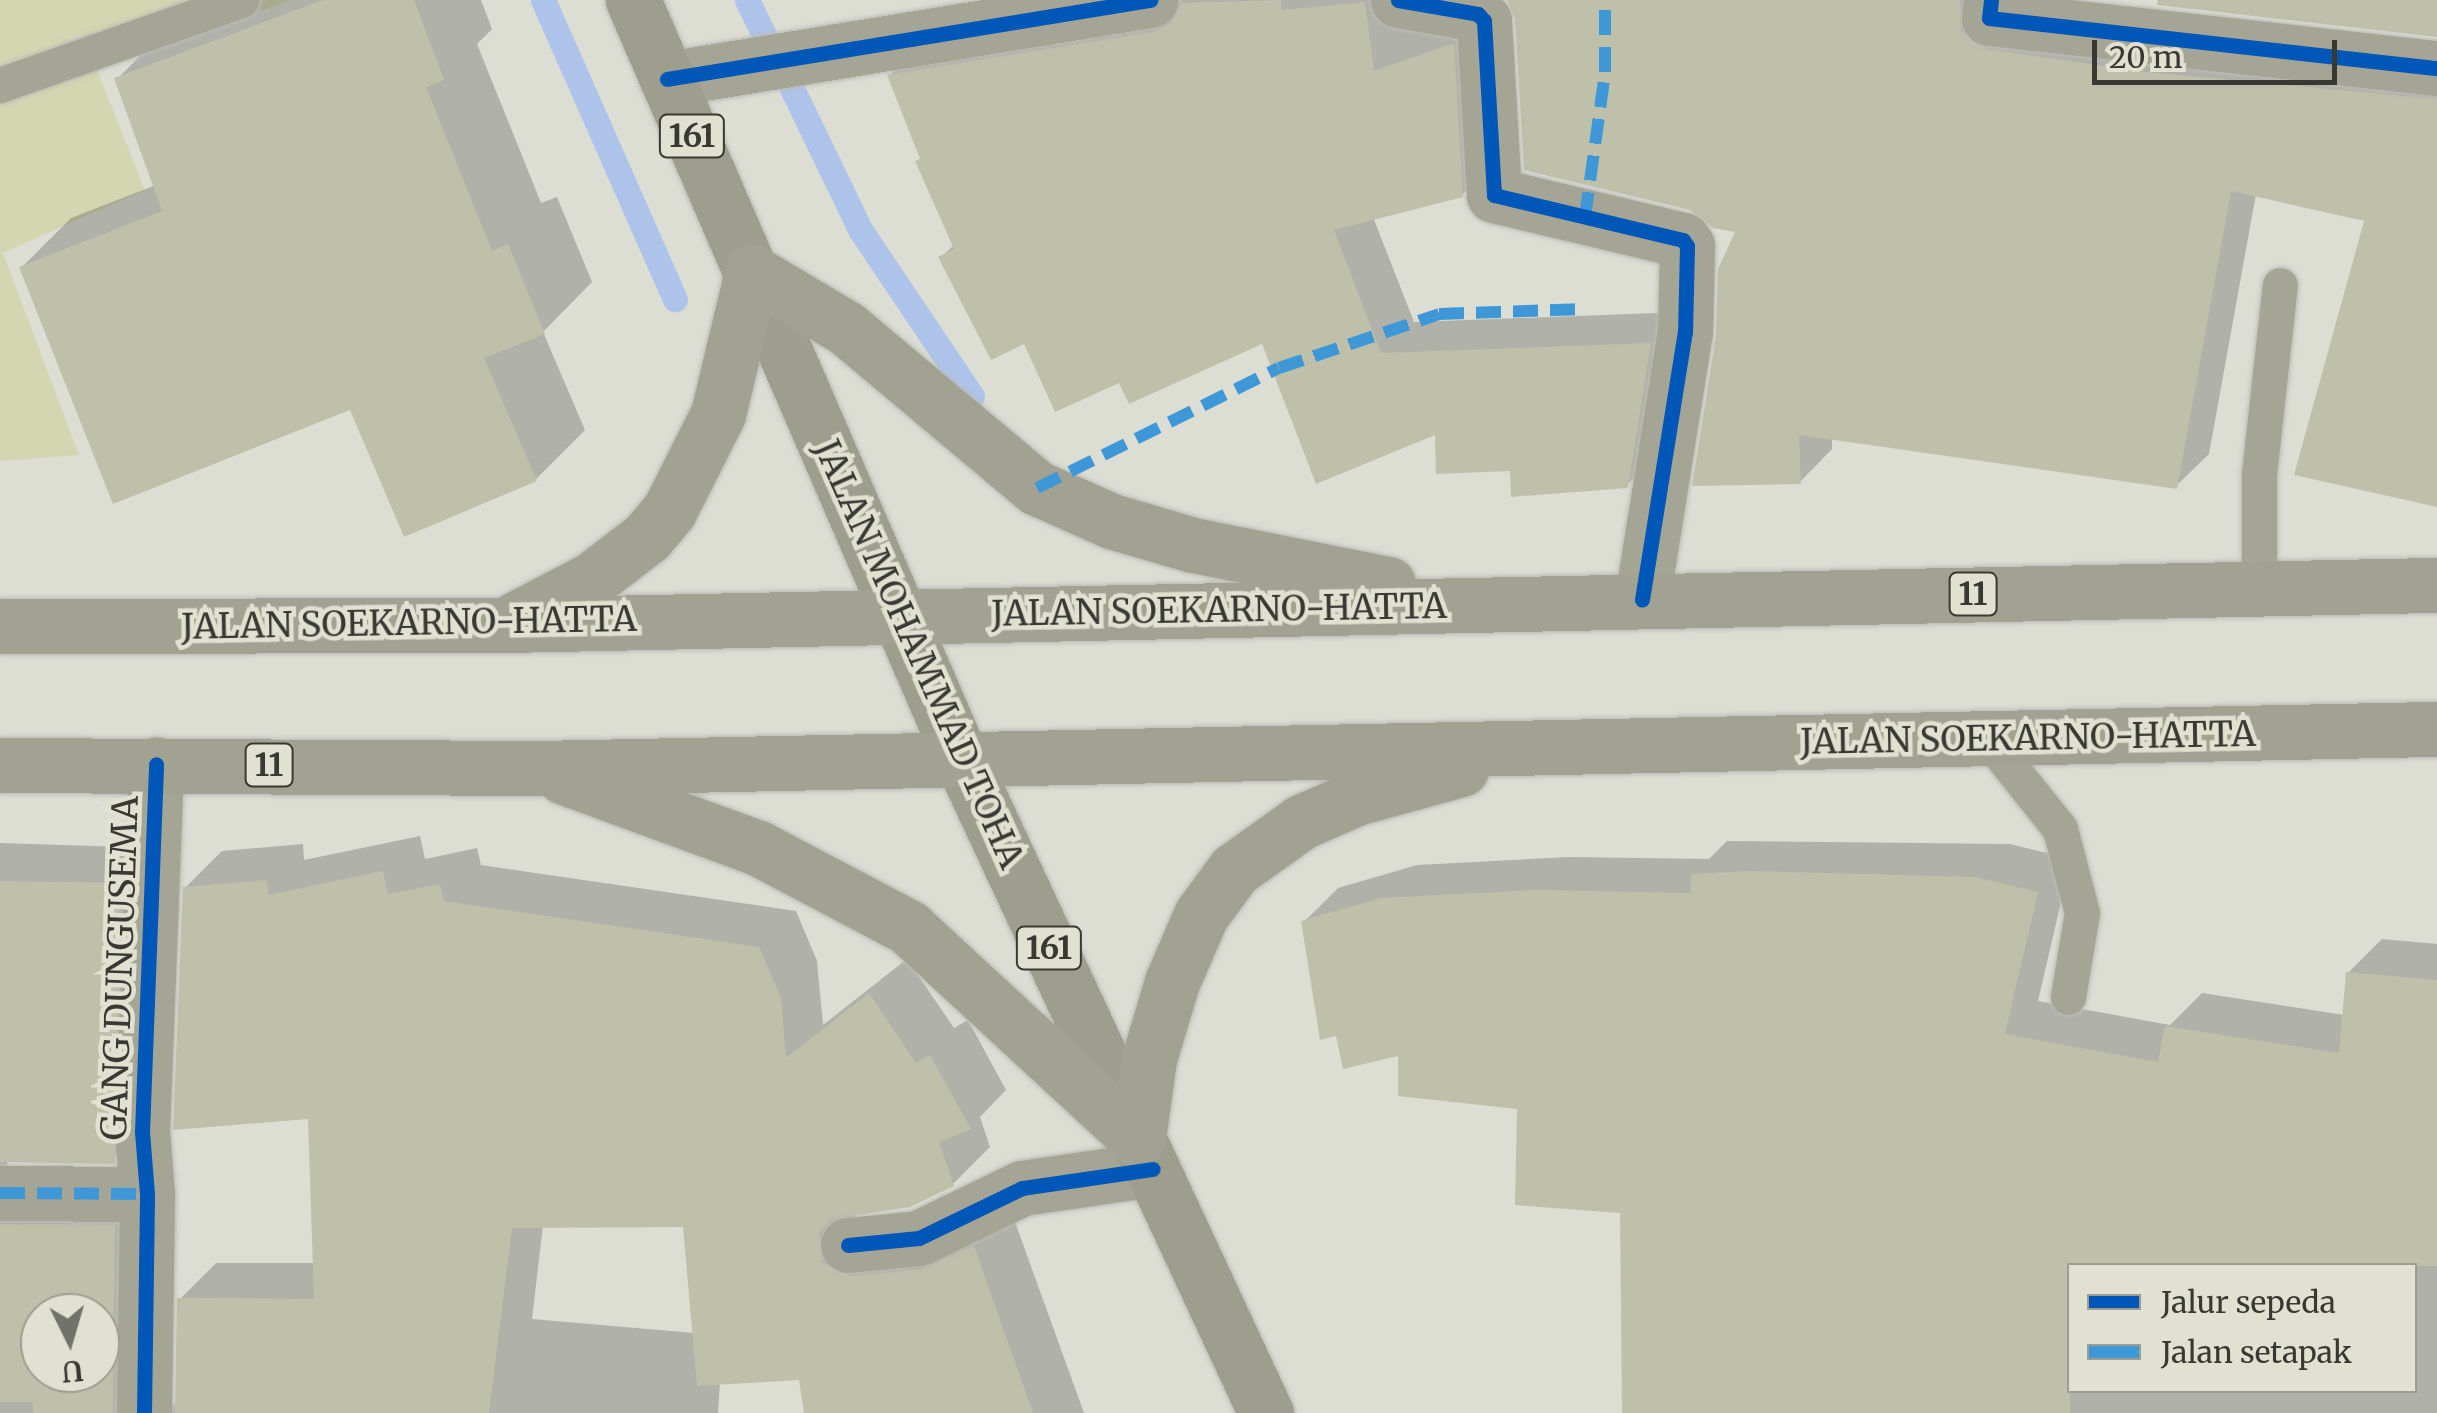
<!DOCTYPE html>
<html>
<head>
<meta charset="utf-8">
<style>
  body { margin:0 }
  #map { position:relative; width:2437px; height:1413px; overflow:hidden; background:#dcded4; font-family:Merriweather,serif }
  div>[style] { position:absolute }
  .green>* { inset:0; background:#d4d6b2 }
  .shadow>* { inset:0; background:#0003 }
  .stream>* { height:25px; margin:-12.5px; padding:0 12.5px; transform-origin:12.5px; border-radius:12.5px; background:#aec3ea }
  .building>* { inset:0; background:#bfc0aa; transform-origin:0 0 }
  .roads { filter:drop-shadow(0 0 2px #babcb5) drop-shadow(0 0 2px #babcb5) }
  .service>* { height:35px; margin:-17.5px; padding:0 17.5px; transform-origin:17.5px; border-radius:17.5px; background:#a5a595 }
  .minor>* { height:55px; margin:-27.5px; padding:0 27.5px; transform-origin:27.5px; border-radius:27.5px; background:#a5a595 }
  .primary>* { height:55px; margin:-27.5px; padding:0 27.5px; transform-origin:27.5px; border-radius:27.5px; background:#9e9e8e }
  .trunk>* { height:55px; margin:-27.5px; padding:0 27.5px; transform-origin:27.5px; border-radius:27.5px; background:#a2a293 }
  .quiet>* { height:12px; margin-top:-6px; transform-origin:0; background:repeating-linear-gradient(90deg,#3e98d8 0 25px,transparent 0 37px) }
  .cycleway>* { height:15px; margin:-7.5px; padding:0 7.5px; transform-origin:7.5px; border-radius:7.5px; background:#0057b8 }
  span { translate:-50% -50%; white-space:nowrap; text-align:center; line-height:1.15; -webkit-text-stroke:9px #e0e1d1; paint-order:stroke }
  .shield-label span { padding:2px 8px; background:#e0e1d1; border:2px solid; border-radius:8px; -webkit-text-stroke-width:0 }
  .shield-label { font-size:32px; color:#383933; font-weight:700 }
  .street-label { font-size:35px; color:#383933 }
  .legend { position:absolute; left:2067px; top:1263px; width:350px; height:130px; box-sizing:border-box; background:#e0e1d1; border:2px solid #9d9e92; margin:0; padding:12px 18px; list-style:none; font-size:30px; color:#383933 }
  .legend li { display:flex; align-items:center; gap:20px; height:50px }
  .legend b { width:50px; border:2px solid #9d9e92 }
  .north { position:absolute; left:20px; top:1293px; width:100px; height:100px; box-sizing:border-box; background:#e0e1d1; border:2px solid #9d9e92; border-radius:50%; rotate:175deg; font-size:28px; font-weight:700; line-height:40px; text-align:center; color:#383933 }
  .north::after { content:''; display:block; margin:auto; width:35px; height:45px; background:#71736b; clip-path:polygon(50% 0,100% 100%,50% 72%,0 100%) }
  .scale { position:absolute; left:2092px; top:40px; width:245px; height:45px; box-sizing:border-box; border:5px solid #383933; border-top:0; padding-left:12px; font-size:30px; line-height:35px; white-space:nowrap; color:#383933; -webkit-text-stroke:8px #e0e1d1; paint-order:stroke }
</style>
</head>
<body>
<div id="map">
  <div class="green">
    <i style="clip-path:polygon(0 0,291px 0,97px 70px,145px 190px,3px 253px,79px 455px,0 461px)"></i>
  </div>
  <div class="shadow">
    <i style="clip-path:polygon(246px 0,481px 0,492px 29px,477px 44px,541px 203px,557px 197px,592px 282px,543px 332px,585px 430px,536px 479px,22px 267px,71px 218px,156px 185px,117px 79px,166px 30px)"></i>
    <i style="clip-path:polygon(1183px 0,1445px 0,1485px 10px,1494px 162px,1462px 195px,1373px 217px,1414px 322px,1682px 312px,1660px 452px,1627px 485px,1512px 469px,1263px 341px,1121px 380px,1025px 340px,941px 257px,955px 244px,890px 75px,922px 43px)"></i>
    <i style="clip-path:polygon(1510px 0,1994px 0,2437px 64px,2437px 505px,2367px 219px,2256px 194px,2209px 454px,2176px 486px,1832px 437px,1832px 449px,1800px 482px,1739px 230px,1518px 19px)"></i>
    <i style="clip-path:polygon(evenodd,420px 836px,425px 859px,477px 848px,481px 865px,796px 911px,817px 961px,823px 1025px,907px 959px,954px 1028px,968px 1020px,1006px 1090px,980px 1117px,990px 1147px,953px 1184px,854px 1213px,871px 1237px,1011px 1211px,1084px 1413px,806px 1413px,801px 1378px,720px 1382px,718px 1413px,0 1413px,0 843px,156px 848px,149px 1123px,112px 1160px,6px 1159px,10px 1173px,151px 1189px,153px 1392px,178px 1407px,179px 1300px,216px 1263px,315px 1263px,310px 1116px,185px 888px,222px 851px,303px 844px,304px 860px,420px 836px,543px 1225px,685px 1225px,694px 1333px,532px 1319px,543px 1225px,420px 836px,40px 1313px,100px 1313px,100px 1373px,40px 1373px,40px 1313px)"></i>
    <i style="clip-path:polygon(evenodd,1727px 841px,2010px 844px,2071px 859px,2038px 1001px,2170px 1025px,2202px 993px,2344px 1015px,2348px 973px,2382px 939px,2437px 944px,2437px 1413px,1624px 1413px,1622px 1211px,1519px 1107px,1400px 1053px,1304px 922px,1338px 888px,1417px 865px,1569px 857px,1709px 859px,1727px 841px,2070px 1266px,2414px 1266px,2414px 1390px,2070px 1390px,2070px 1266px)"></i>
  </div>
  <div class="stream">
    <i style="left:543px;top:0;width:327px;rotate:66.2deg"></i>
    <i style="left:747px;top:0;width:48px;rotate:64deg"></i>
    <i style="left:785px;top:74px;width:174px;rotate:64.2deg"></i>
    <i style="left:861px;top:231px;width:199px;rotate:56.1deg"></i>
  </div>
  <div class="building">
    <i style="clip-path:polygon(323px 0,414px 0,444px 80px,426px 87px,492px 251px,508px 244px,545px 334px,484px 358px,537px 481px,404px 537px,350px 410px,113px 504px,19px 267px,162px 211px,114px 78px)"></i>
    <i style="clip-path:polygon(1281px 0,1282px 10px,1365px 2px,1374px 71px,1454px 43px,1463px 197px,1334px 230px,1381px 353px,1651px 343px,1628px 488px,1511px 497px,1510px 471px,1436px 474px,1435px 435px,1316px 484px,1262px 344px,1129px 404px,1119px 383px,1055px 412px,1024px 344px,991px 360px,938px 257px,954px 249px,915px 161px,920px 159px,887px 75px,1156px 31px,1171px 23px,1181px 3px)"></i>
    <i style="clip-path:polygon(1507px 0,1960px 0,1961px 31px,1986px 49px,2146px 72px,2437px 99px,2437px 507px,2294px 475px,2364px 221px,2231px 191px,2177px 489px,1799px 435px,1801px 484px,1692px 486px,1716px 336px,1718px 269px,1735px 232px,1713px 228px,1690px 210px,1524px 170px,1515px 19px)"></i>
    <i style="clip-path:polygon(2158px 0,2437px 0,2437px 37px,2157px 5px)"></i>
    <i style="clip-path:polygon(383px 871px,388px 894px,440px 884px,444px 901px,759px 947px,781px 998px,786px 1058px,869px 993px,916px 1063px,930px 1055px,971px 1129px,939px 1142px,954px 1186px,910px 1207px,831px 1219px,819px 1233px,822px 1262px,850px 1276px,922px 1269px,974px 1246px,1033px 1413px,804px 1413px,799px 1380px,697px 1386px,683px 1227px,512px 1228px,489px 1413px,175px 1413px,177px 1298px,314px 1299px,308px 1119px,173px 1130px,183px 887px,267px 880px,268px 895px)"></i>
    <i style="clip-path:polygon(1749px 871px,1975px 877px,2038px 892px,2005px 1034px,2158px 1062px,2165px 1026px,2339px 1053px,2346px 972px,2437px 980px,2437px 1266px,2070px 1266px,2070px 1413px,1622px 1413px,1620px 1213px,1515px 1205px,1517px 1109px,1398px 1096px,1398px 1056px,1343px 1069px,1336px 1036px,1320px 1040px,1301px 921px,1381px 898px,1534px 890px,1691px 893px,1691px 874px)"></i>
    <i style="left:0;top:881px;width:120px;height:281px;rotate:1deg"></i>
    <i style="clip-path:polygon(evenodd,0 1224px,115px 1225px,113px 1413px,33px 1413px,33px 1402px,0 1402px,0 1224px,40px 1313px,100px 1313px,100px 1373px,40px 1373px,40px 1313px)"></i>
  </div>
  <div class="roads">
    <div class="service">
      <i style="left:0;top:85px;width:256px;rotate:-19.4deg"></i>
      <i style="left:2259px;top:588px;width:114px;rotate:-90deg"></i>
      <i style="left:2259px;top:474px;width:190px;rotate:-83.7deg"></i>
      <i style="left:1988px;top:739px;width:115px;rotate:51.3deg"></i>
      <i style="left:2060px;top:829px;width:87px;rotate:75.3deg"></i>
      <i style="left:2082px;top:913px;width:85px;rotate:99.5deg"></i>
    </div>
    <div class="minor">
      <i style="left:1398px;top:0;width:81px;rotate:9.9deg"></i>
      <i style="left:1478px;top:14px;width:9px;rotate:49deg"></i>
      <i style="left:1484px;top:21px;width:174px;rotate:86.7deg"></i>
      <i style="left:1494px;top:195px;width:194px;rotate:13.4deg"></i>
      <i style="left:1683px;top:240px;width:7px;rotate:56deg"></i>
      <i style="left:1687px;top:246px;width:85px;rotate:91.3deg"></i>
      <i style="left:1685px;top:331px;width:272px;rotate:99.1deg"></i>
      <i style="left:1991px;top:0;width:18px;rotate:96deg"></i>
      <i style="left:1989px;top:18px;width:451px;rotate:6.4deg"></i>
      <i style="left:667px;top:79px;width:490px;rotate:-9.3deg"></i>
      <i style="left:0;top:1193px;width:147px;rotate:0.4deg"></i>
      <i style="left:848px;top:1245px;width:71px;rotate:-5.6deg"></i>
      <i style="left:919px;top:1238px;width:114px;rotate:-25.9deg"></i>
      <i style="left:1022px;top:1188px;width:132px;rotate:-8.3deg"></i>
      <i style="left:144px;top:1413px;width:219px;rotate:-89.2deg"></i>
      <i style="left:147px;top:1194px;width:62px;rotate:-94.6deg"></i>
      <i style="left:142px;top:1132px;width:368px;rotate:-87.8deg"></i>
    </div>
    <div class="primary">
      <i style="left:633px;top:0;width:824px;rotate:66.61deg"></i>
      <i style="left:960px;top:756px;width:725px;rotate:65.03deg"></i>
    </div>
    <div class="trunk">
      <i style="left:516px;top:619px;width:85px;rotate:-27.5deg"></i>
      <i style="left:591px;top:580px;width:71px;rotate:-37.5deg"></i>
      <i style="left:647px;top:537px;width:34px;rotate:-50deg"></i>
      <i style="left:669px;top:511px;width:109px;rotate:-63.2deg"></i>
      <i style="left:718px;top:414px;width:146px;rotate:-76.5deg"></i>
      <i style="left:752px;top:272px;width:109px;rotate:30.8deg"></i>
      <i style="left:846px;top:328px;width:249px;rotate:40deg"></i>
      <i style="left:1037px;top:488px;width:81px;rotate:24deg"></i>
      <i style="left:1111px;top:521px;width:85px;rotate:16.3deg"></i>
      <i style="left:1193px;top:545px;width:199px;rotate:11.3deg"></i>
      <i style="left:0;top:626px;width:506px;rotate:-0.11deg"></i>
      <i style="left:506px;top:625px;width:1931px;rotate:-1.19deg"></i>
      <i style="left:0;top:765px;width:538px;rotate:0.32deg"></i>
      <i style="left:538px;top:768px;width:1899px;rotate:-1.18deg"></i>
      <i style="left:564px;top:777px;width:207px;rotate:20.1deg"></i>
      <i style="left:758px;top:848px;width:170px;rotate:27.8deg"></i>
      <i style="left:908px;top:927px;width:313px;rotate:42.7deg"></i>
      <i style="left:1138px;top:1139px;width:81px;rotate:-82.2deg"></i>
      <i style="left:1149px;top:1059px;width:80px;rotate:-73.4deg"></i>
      <i style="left:1172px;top:982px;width:73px;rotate:-66.6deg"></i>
      <i style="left:1201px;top:915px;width:56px;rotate:-53.7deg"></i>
      <i style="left:1234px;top:870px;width:82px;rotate:-35.6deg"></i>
      <i style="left:1301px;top:822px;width:60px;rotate:-23.6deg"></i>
      <i style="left:1356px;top:798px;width:109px;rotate:-15.4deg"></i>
    </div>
  </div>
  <div class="quiet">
    <i style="left:1585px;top:217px;width:146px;rotate:-82.1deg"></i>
    <i style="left:1605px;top:72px;width:72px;rotate:-90deg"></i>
    <i style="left:1037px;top:488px;width:270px;rotate:-26.4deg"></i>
    <i style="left:1279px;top:368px;width:169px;rotate:-18.6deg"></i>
    <i style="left:1439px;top:314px;width:146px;rotate:-2deg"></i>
    <i style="left:0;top:1193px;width:147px;rotate:0.4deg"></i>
  </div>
  <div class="cycleway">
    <i style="left:1398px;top:0;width:81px;rotate:9.9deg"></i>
    <i style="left:1478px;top:14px;width:9px;rotate:49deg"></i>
    <i style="left:1484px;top:21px;width:174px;rotate:86.7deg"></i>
    <i style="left:1494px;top:195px;width:194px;rotate:13.4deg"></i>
    <i style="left:1683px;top:240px;width:7px;rotate:56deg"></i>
    <i style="left:1687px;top:246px;width:85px;rotate:91.3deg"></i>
    <i style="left:1685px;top:331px;width:272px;rotate:99.1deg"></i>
    <i style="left:1991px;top:0;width:18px;rotate:96deg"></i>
    <i style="left:1989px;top:18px;width:451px;rotate:6.4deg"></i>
    <i style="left:667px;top:79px;width:490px;rotate:-9.3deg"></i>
    <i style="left:848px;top:1245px;width:71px;rotate:-5.6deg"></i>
    <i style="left:919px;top:1238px;width:114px;rotate:-25.9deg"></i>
    <i style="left:1022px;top:1188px;width:132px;rotate:-8.3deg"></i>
    <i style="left:144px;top:1413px;width:219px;rotate:-89.2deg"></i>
    <i style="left:147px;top:1194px;width:62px;rotate:-94.6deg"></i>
    <i style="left:142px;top:1132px;width:368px;rotate:-87.8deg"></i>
  </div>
  <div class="shield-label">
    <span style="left:692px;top:136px">161</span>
    <span style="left:1973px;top:594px">11</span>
    <span style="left:269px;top:765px">11</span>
    <span style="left:1049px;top:948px">161</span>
  </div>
  <div class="street-label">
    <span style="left:1219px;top:610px;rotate:-1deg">JALAN SOEKARNO-HATTA</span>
    <span style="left:409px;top:623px;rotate:-1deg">JALAN SOEKARNO-HATTA</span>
    <span style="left:919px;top:654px;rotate:66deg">JALAN MOHAMMAD TOHA</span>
    <span style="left:2028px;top:738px;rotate:-1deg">JALAN SOEKARNO-HATTA</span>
    <span style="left:120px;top:968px;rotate:-88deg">GANG DUNGUSEMA</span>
  </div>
  <ul class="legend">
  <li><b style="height:12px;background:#0057b8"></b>Jalur sepeda</li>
  <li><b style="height:12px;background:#3e98d8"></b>Jalan setapak</li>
  </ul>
  <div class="north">U</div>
  <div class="scale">20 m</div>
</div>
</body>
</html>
